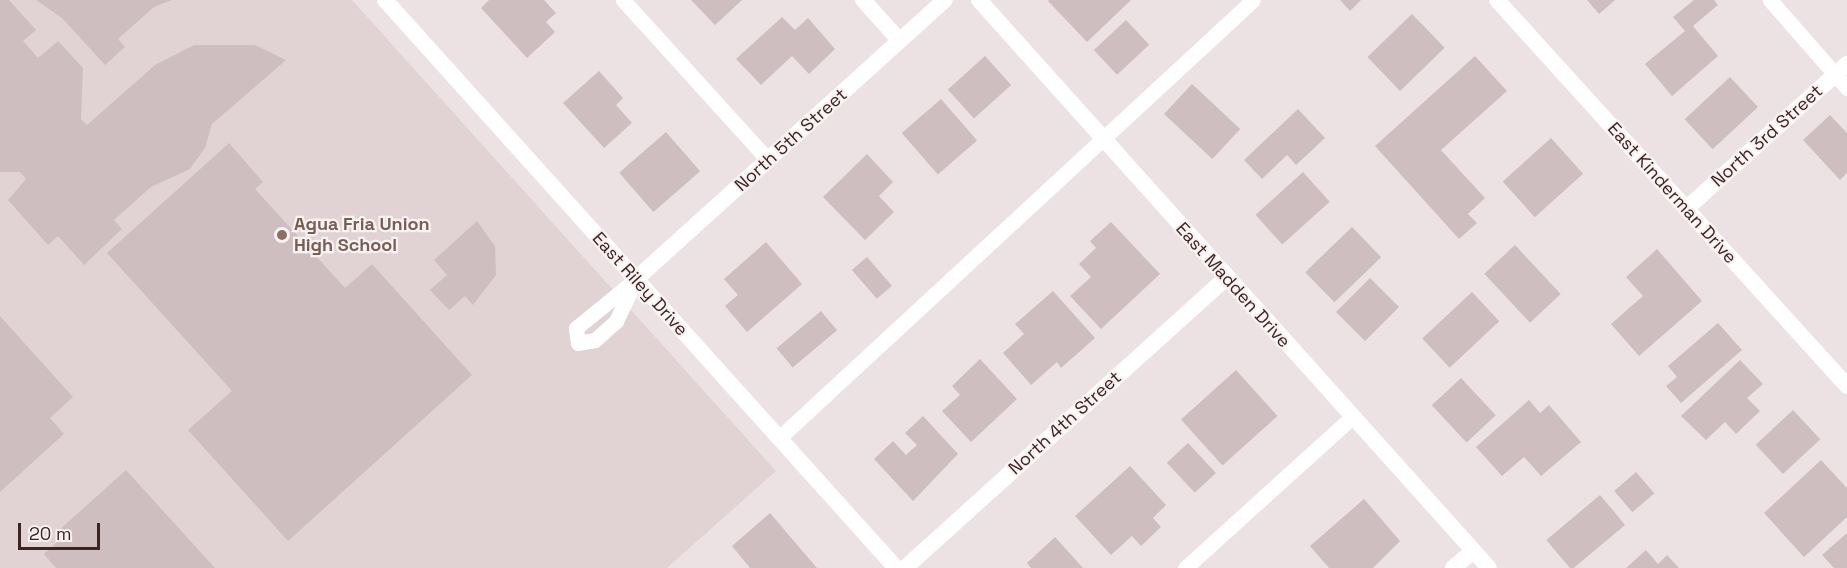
<!DOCTYPE html>
<html>
<head>
<meta charset="utf-8">
<style>
  body { margin:0 }
  #map { position:relative; width:1847px; height:568px; overflow:hidden; background:#ede2e3; font-family:"Space Grotesk",sans-serif }
  div>[style] { position:absolute }
  .built>* { inset:0; background:#e1d3d4 }
  .building>* { inset:0; background:#cebebf; transform-origin:0 0 }
  .service>* { height:15px; margin:-7.5px; padding:0 7.5px; transform-origin:7.5px; border-radius:7.5px; background:#fff }
  .minor>* { height:16px; margin:-8px; padding:0 8px; transform-origin:8px; border-radius:8px; background:#fff }
  .dots>* { width:16px; height:16px; translate:-50% -50%; box-sizing:border-box; border:3px solid #f9f2f3; border-radius:50% }
  span { translate:-50% -50%; white-space:nowrap; text-align:center; line-height:1.15; -webkit-text-stroke:4.5px #f9f2f3; paint-order:stroke }
  .street-label { font-size:18px; color:#3e2421 }
  .education-label { font-size:18px; color:#785e54; font-weight:700 }
  .left { translate:0 -50%; text-align:left }
  .scale { position:absolute; left:18px; top:523px; width:82px; height:27px; box-sizing:border-box; border:3px solid #3e2421; border-top:0; padding-left:8px; font-size:18px; line-height:21px; white-space:nowrap; color:#3e2421; -webkit-text-stroke:4px #f9f2f3; paint-order:stroke }
</style>
</head>
<body>
<div id="map">
  <div class="built">
    <i style="clip-path:polygon(0 0,352px 0,776px 471px,667px 568px,0 568px)"></i>
  </div>
  <div class="building">
    <i style="clip-path:polygon(0 0,9px 0,36px 30px,23px 41px,38px 58px,58px 41px,83px 68px,81px 119px,87px 125px,155px 65px,194px 45px,255px 45px,286px 60px,212px 124px,205px 148px,190px 169px,151px 187px,114px 220px,122px 229px,84px 265px,58px 236px,48px 245px,8px 200px,26px 179px,20px 172px,0 172px)"></i>
    <i style="clip-path:polygon(36px 0,172px 0,154px 7px,118px 39px,125px 47px,105px 65px,62px 18px)"></i>
    <i style="clip-path:polygon(489px 0,544px 0,556px 13px,546px 22px,555px 32px,527px 58px,481px 8px)"></i>
    <i style="clip-path:polygon(691px 0,742px 0,715px 25px)"></i>
    <i style="clip-path:polygon(1131px 0,1087px 42px,1048px 1px,1049px 0)"></i>
    <i style="clip-path:polygon(1340px 0,1361px 0,1350px 11px)"></i>
    <i style="clip-path:polygon(1587px 0,1615px 0,1599px 14px)"></i>
    <i style="clip-path:polygon(1694px 0,1714px 0,1718px 5px,1693px 26px,1718px 56px,1672px 96px,1645px 64px,1685px 31px,1673px 17px)"></i>
    <i style="left:1412px;top:14px;width:47px;height:62px;rotate:46deg"></i>
    <i style="clip-path:polygon(782px 17px,795px 30px,808px 18px,835px 49px,809px 74px,792px 56px,761px 85px,736px 59px)"></i>
    <i style="left:1126px;top:20px;width:34px;height:44px;rotate:47deg"></i>
    <i style="left:985px;top:56px;width:39px;height:50px;rotate:48deg"></i>
    <i style="clip-path:polygon(1475px 56px,1507px 91px,1441px 150px,1485px 198px,1468px 214px,1477px 223px,1459px 239px,1375px 146px)"></i>
    <i style="clip-path:polygon(599px 71px,623px 98px,616px 105px,632px 123px,604px 148px,563px 103px)"></i>
    <i style="left:1730px;top:77px;width:41px;height:62px;rotate:47deg"></i>
    <i style="left:1192px;top:84px;width:66px;height:41px;rotate:43deg"></i>
    <i style="left:941px;top:99px;width:55px;height:52px;rotate:49deg"></i>
    <i style="clip-path:polygon(1298px 109px,1325px 138px,1296px 165px,1287px 155px,1262px 179px,1244px 160px)"></i>
    <i style="clip-path:polygon(1830px 115px,1847px 133px,1847px 173px,1840px 180px,1803px 140px)"></i>
    <i style="left:666px;top:132px;width:52px;height:62px;rotate:49deg"></i>
    <i style="left:1551px;top:138px;width:48px;height:65px;rotate:48deg"></i>
    <i style="clip-path:polygon(229px 143px,263px 182px,255px 189px,345px 288px,372px 264px,472px 375px,288px 541px,188px 430px,232px 391px,107px 253px)"></i>
    <i style="clip-path:polygon(867px 154px,893px 182px,879px 196px,894px 212px,865px 240px,823px 197px)"></i>
    <i style="left:1303px;top:172px;width:40px;height:64px;rotate:48deg"></i>
    <i style="clip-path:polygon(477px 221px,495px 246px,496px 275px,473px 305px,465px 296px,449px 310px,430px 290px,447px 275px,434px 260px)"></i>
    <i style="clip-path:polygon(1111px 222px,1160px 274px,1101px 329px,1070px 296px,1091px 277px,1079px 264px,1096px 248px,1090px 241px)"></i>
    <i style="left:1352px;top:227px;width:42px;height:65px;rotate:46deg"></i>
    <i style="clip-path:polygon(766px 242px,802px 284px,747px 332px,725px 306px,738px 295px,724px 279px)"></i>
    <i style="left:1515px;top:245px;width:67px;height:42px;rotate:47deg"></i>
    <i style="clip-path:polygon(1657px 249px,1702px 301px,1639px 356px,1611px 324px,1643px 296px,1626px 277px)"></i>
    <i style="left:867px;top:257px;width:38px;height:20px;rotate:49deg"></i>
    <i style="left:1370px;top:278px;width:41px;height:48px;rotate:45deg"></i>
    <i style="clip-path:polygon(1053px 291px,1095px 338px,1061px 368px,1057px 362px,1031px 385px,1003px 353px,1024px 334px,1015px 324px)"></i>
    <i style="left:1472px;top:292px;width:40px;height:68px;rotate:47deg"></i>
    <i style="left:821px;top:311px;width:25px;height:58px;rotate:50deg"></i>
    <i style="clip-path:polygon(0 316px,73px 397px,50px 418px,64px 434px,0 492px)"></i>
    <i style="clip-path:polygon(1718px 323px,1742px 350px,1681px 403px,1666px 386px,1677px 377px,1668px 366px)"></i>
    <i style="clip-path:polygon(980px 359px,1017px 399px,971px 442px,942px 411px,960px 395px,952px 386px)"></i>
    <i style="clip-path:polygon(1740px 360px,1763px 384px,1747px 398px,1760px 411px,1736px 434px,1725px 422px,1706px 440px,1681px 416px)"></i>
    <i style="left:1236px;top:370px;width:62px;height:74px;rotate:48deg"></i>
    <i style="left:1461px;top:378px;width:51px;height:40px;rotate:47deg"></i>
    <i style="clip-path:polygon(1529px 400px,1540px 413px,1549px 405px,1581px 442px,1541px 476px,1524px 457px,1502px 476px,1476px 447px)"></i>
    <i style="left:1793px;top:410px;width:40px;height:51px;rotate:47deg"></i>
    <i style="clip-path:polygon(923px 416px,958px 454px,913px 501px,874px 459px,893px 441px,906px 455px,917px 445px,905px 433px)"></i>
    <i style="left:1188px;top:443px;width:41px;height:29px;rotate:47deg"></i>
    <i style="clip-path:polygon(1821px 460px,1847px 488px,1847px 517px,1804px 557px,1764px 513px)"></i>
    <i style="clip-path:polygon(1130px 466px,1166px 505px,1153px 518px,1161px 527px,1141px 546px,1132px 536px,1111px 555px,1075px 516px)"></i>
    <i style="clip-path:polygon(126px 470px,215px 568px,56px 568px,44px 554px,63px 537px,58px 531px)"></i>
    <i style="left:1636px;top:472px;width:28px;height:29px;rotate:49deg"></i>
    <i style="left:1600px;top:495px;width:39px;height:70px;rotate:50deg"></i>
    <i style="clip-path:polygon(1364px 499px,1400px 541px,1373px 568px,1329px 568px,1310px 546px)"></i>
    <i style="clip-path:polygon(770px 513px,817px 568px,750px 568px,732px 546px)"></i>
    <i style="clip-path:polygon(1847px 533px,1847px 568px,1834px 568px,1822px 555px)"></i>
    <i style="clip-path:polygon(1055px 537px,1083px 568px,1031px 568px,1027px 563px)"></i>
    <i style="clip-path:polygon(1646px 550px,1658px 564px,1667px 555px,1679px 568px,1626px 568px)"></i>
  </div>
  <div class="service">
    <i style="left:623px;top:0;width:216px;rotate:47.8deg"></i>
    <i style="left:1770px;top:0;width:117px;rotate:48.8deg"></i>
    <i style="left:636px;top:279px;width:47px;rotate:115.5deg"></i>
    <i style="left:616px;top:321px;width:28px;rotate:138deg"></i>
    <i style="left:595px;top:340px;width:17px;rotate:170deg"></i>
    <i style="left:578px;top:343px;width:15px;rotate:-98deg"></i>
    <i style="left:576px;top:328px;width:77px;rotate:-39.2deg"></i>
    <i style="left:779px;top:438px;width:645px;rotate:-42.74deg"></i>
    <i style="left:1185px;top:568px;width:225px;rotate:-42.1deg"></i>
  </div>
  <div class="minor">
    <i style="left:385px;top:0;width:764px;rotate:48.02deg"></i>
    <i style="left:863px;top:0;width:55px;rotate:47.9deg"></i>
    <i style="left:979px;top:0;width:763px;rotate:48.08deg"></i>
    <i style="left:1497px;top:0;width:521px;rotate:47.8deg"></i>
    <i style="left:1686px;top:209px;width:217px;rotate:-42deg"></i>
    <i style="left:636px;top:279px;width:416px;rotate:-42.1deg"></i>
    <i style="left:905px;top:568px;width:433px;rotate:-42.1deg"></i>
    <i style="left:1453px;top:568px;width:26px;rotate:-40deg"></i>
  </div>
  <div class="dots">
    <i style="left:282px;top:235px;background:#8d6e63"></i>
  </div>
  <div class="street-label">
    <span style="left:1767px;top:136px;rotate:-42deg">North 3rd Street</span>
    <span style="left:791px;top:140px;rotate:-42deg">North 5th Street</span>
    <span style="left:1672px;top:193px;rotate:48deg">East Kinderman Drive</span>
    <span style="left:640px;top:284px;rotate:48deg">East Riley Drive</span>
    <span style="left:1233px;top:285px;rotate:48deg">East Madden Drive</span>
    <span style="left:1065px;top:423px;rotate:-42deg">North 4th Street</span>
  </div>
  <div class="education-label">
    <span class="left" style="left:294px;top:235px">Agua Fria Union<br>High School</span>
  </div>
  <div class="scale">20 m</div>
</div>
</body>
</html>
